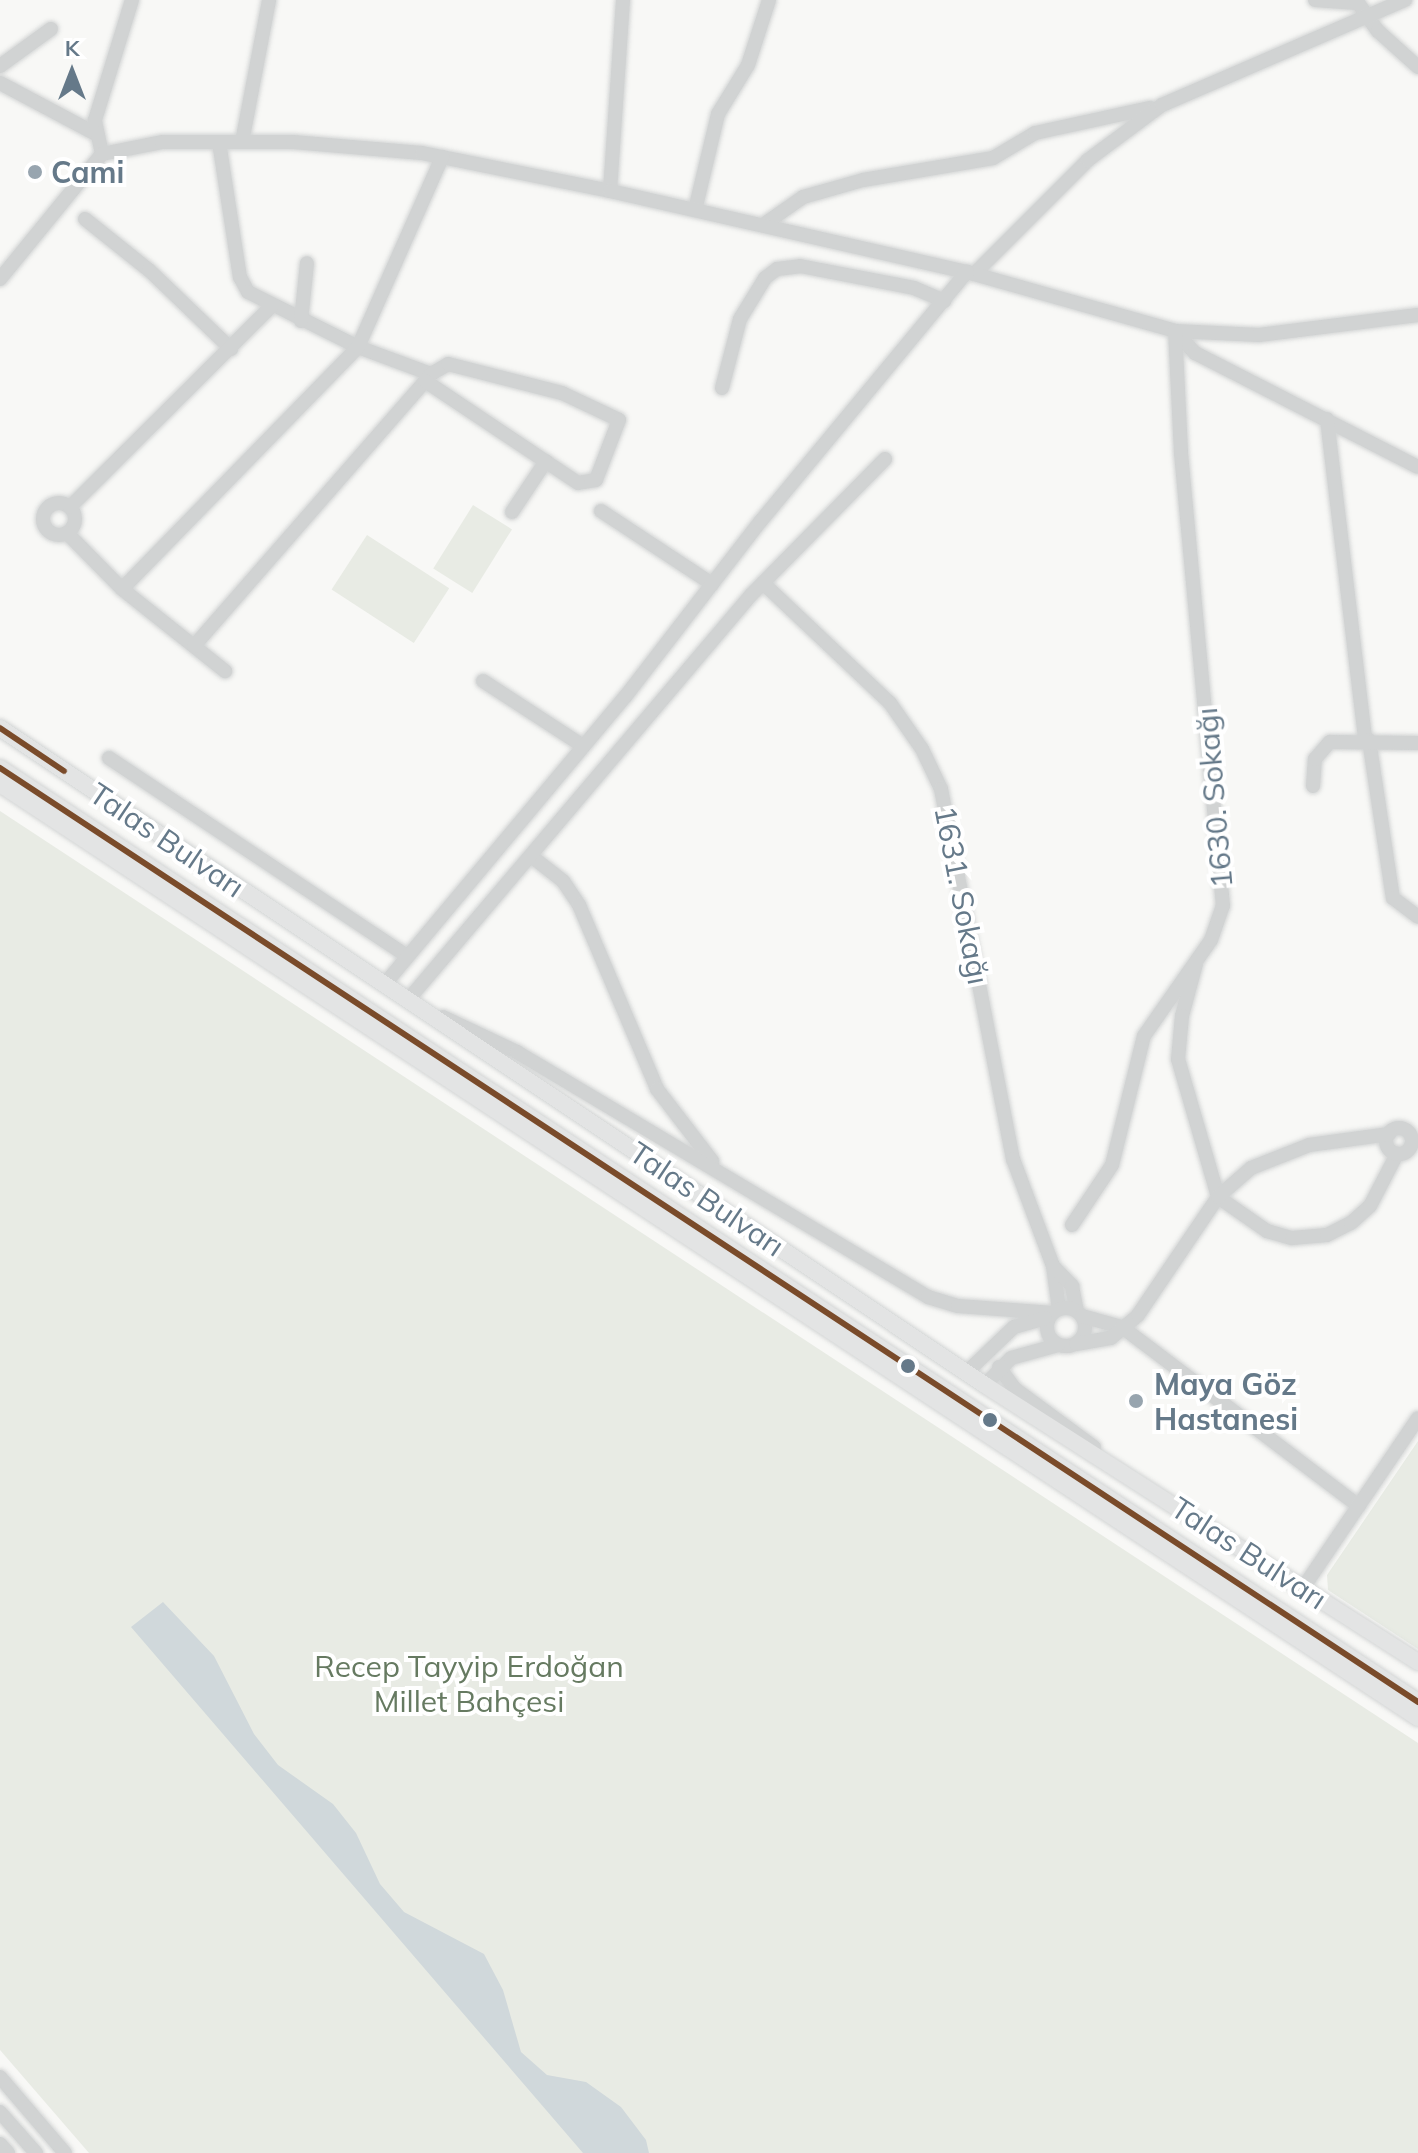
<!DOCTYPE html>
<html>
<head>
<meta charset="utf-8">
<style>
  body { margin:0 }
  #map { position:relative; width:1418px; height:2153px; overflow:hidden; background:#f8f8f6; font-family:Mulish,sans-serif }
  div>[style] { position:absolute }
  .green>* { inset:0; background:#e8ebe4; transform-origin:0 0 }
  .water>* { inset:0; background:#d0d8db }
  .roads { filter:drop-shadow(0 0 2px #d3d5d5) drop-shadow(0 0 2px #d3d5d5) }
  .minor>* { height:14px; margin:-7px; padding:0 7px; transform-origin:7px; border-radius:7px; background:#d1d3d3 }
  .minor>.ring { margin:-7px; padding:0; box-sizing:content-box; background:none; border:14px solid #d1d3d3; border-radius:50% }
  .major>* { height:16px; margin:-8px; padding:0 8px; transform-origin:8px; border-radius:8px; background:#e3e4e4 }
  .bus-1>* { height:6px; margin:-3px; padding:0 3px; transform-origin:3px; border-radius:3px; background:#7a4b2a }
  .dots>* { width:22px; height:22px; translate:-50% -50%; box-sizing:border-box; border:4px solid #fff; border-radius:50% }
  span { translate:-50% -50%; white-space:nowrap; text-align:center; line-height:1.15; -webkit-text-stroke:8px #fff; paint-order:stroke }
  .poi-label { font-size:30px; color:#657989; font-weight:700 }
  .left { translate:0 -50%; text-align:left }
  .street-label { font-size:30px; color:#657989 }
  .park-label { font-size:30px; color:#667a61 }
  .north { position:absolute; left:32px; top:32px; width:80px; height:80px; -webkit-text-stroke:6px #fff; paint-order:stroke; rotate:0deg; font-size:22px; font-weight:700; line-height:32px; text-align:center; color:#657989 }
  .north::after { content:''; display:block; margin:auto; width:28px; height:36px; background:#657989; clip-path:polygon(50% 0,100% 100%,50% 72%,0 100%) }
</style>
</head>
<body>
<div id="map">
  <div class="green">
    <i style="left:473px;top:505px;width:46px;height:75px;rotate:32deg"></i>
    <i style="left:367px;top:535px;width:98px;height:65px;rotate:33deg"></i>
    <i style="clip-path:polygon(0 811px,1418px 1743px,1418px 2153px,89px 2153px,0 2050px)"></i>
    <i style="clip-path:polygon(1418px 1441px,1418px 1649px,1328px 1590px,1327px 1575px)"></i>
  </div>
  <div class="water">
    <i style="clip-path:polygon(163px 1602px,214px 1656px,254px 1734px,278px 1765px,333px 1804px,356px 1833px,380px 1884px,404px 1912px,484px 1954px,503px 1990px,521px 2052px,547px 2075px,586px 2082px,621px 2107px,646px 2140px,649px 2153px,583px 2153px,131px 1627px)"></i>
  </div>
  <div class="roads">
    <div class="minor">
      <i style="left:1315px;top:0;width:42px;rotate:4.1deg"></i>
      <i style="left:1356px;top:0;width:38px;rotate:55deg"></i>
      <i style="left:1378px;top:31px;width:54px;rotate:42deg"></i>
      <i style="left:0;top:66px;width:63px;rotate:-36deg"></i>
      <i style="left:0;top:83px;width:106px;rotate:28deg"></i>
      <i style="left:219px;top:142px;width:137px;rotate:81.2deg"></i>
      <i style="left:240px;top:277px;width:17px;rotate:62deg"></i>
      <i style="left:248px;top:292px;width:123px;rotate:26.6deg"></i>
      <i style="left:358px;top:347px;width:78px;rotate:20.3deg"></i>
      <i style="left:242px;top:142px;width:145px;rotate:-79.2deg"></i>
      <i style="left:102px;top:154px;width:35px;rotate:-102deg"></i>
      <i style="left:95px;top:120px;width:126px;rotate:-72.9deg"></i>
      <i style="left:610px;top:191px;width:191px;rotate:-86.1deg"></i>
      <i style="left:695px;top:210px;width:99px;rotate:-76.5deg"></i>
      <i style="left:718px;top:114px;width:57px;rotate:-58.5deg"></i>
      <i style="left:748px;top:65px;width:68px;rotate:-72.1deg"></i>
      <i style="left:85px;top:219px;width:82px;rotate:38.6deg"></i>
      <i style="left:149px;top:270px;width:114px;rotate:43.9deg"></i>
      <i style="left:763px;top:225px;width:49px;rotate:-35deg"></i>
      <i style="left:803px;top:197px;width:62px;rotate:-15.8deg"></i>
      <i style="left:863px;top:180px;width:132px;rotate:-9.6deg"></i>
      <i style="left:993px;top:158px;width:49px;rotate:-30.8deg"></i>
      <i style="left:1035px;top:133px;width:118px;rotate:-12.3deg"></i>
      <i style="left:974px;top:274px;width:161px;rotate:-45deg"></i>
      <i style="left:1088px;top:160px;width:92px;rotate:-36.6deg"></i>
      <i style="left:1162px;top:105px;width:265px;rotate:-23.4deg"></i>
      <i style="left:0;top:279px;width:161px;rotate:-50.8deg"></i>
      <i style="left:102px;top:154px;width:61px;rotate:-11.3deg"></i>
      <i style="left:162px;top:142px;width:131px"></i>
      <i style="left:293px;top:142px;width:129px;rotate:4.9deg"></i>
      <i style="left:422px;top:153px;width:192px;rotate:11.4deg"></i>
      <i style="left:610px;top:191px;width:366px;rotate:12.8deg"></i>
      <i style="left:967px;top:272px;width:216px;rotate:15.8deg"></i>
      <i style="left:1175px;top:331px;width:84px;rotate:2.7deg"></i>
      <i style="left:1259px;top:335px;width:160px;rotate:-7.2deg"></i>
      <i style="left:301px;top:321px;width:58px;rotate:-84.1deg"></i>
      <i style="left:1175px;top:331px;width:30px;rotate:48deg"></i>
      <i style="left:1195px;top:353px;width:250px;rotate:27.1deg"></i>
      <i style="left:722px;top:388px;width:71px;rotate:-75.4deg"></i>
      <i style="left:740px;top:319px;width:48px;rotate:-58.6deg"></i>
      <i style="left:765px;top:278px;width:15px;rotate:-37deg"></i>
      <i style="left:777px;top:269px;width:23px;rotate:-7deg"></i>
      <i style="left:800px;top:266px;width:116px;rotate:10.9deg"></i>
      <i style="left:914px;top:288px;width:33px;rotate:23deg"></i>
      <i style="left:1327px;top:419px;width:323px;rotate:83.2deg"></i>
      <i class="ring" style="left:43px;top:503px;width:18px;height:18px"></i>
      <i style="left:70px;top:507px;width:284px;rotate:-44.9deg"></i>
      <i style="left:601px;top:511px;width:133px;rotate:33.3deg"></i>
      <i style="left:512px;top:512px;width:61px;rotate:-56.3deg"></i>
      <i style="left:67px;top:533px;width:78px;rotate:45.5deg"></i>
      <i style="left:122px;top:589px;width:132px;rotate:38.5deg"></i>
      <i style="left:763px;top:583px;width:175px;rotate:43.4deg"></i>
      <i style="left:890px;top:703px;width:56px;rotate:55.2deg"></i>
      <i style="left:922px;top:749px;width:44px;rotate:64.6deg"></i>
      <i style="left:941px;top:789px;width:377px;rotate:79deg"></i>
      <i style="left:1013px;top:1159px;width:114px;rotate:69.5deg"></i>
      <i style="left:1053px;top:1266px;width:43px;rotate:82.1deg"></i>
      <i style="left:122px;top:589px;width:338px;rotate:-45.7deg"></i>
      <i style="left:358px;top:347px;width:208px;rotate:-66.1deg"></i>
      <i style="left:194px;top:646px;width:352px;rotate:-48.9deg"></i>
      <i style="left:425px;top:381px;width:9px;rotate:-49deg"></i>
      <i style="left:431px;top:374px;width:20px;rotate:-30deg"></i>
      <i style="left:448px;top:364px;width:118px;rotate:14.3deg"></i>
      <i style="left:562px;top:393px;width:63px;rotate:25.3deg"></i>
      <i style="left:619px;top:420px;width:64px;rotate:111deg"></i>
      <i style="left:596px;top:480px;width:18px;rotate:171deg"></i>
      <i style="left:578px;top:483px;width:184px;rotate:-146.3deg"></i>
      <i style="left:483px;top:681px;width:119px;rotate:33deg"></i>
      <i style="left:1369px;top:740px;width:160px;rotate:81.4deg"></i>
      <i style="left:1393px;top:898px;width:31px;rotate:37deg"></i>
      <i style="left:109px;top:758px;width:358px;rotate:33.6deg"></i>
      <i style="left:1313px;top:786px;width:27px;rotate:-86deg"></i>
      <i style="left:1315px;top:759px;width:23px;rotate:-49deg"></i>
      <i style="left:1330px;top:742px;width:88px;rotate:0.7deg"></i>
      <i style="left:531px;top:856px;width:41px;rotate:38deg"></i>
      <i style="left:563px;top:881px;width:29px;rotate:56deg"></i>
      <i style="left:579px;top:905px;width:200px;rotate:67deg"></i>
      <i style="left:657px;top:1089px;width:91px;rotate:52.6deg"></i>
      <i style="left:1196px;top:964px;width:54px;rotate:105.1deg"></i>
      <i style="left:1182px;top:1016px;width:43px;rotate:95.3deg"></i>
      <i style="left:1178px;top:1059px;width:144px;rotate:73.8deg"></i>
      <i style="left:1218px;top:1197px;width:60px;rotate:34.8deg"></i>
      <i style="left:1267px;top:1231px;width:26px;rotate:16deg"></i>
      <i style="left:1292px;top:1238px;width:35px;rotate:-5deg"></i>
      <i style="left:1327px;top:1235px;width:27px;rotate:-27deg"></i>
      <i style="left:1351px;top:1223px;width:25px;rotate:-42deg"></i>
      <i style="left:1370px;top:1206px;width:59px;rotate:-62.6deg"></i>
      <i style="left:384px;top:985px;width:376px;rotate:-50.1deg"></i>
      <i style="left:625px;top:697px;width:221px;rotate:-52.4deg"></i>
      <i style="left:760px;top:522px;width:325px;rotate:-50.4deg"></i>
      <i style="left:417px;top:1005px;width:10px;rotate:-151deg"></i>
      <i style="left:408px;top:1000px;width:531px;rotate:-49.74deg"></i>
      <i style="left:751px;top:595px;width:191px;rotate:-45.4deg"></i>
      <i style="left:443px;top:1017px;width:82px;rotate:25.3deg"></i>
      <i style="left:517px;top:1052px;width:478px;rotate:30.8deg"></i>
      <i style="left:928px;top:1297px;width:31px;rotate:17deg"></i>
      <i style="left:958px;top:1306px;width:95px;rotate:4.2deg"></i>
      <i class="ring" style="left:1386px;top:1128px;width:12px;height:12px"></i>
      <i style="left:1072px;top:1225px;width:72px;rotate:-56.3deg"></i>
      <i style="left:1112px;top:1165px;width:133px;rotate:-76.1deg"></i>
      <i style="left:1144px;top:1036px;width:117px;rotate:-55.1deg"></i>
      <i style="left:1211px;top:940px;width:36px;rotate:-71deg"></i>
      <i style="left:1223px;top:906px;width:456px;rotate:-95.3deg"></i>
      <i style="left:1181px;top:452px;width:121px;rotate:-92.8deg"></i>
      <i style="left:1053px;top:1266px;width:28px;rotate:46deg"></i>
      <i style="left:1072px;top:1286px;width:26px;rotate:79deg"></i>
      <i class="ring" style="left:1047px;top:1308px;width:24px;height:24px"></i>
      <i style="left:1082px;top:1316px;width:41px;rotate:15.4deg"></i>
      <i style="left:1122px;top:1327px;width:297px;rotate:37.1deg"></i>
      <i style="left:1076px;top:1344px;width:36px;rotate:-10deg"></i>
      <i style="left:1111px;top:1338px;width:35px;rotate:-40deg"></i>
      <i style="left:1138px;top:1315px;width:143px;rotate:-55.9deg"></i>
      <i style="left:1218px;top:1197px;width:44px;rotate:-41.3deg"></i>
      <i style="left:1251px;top:1168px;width:62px;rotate:-21.6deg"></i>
      <i style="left:1309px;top:1145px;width:81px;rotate:-7.8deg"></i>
      <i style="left:999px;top:1367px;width:27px;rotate:54deg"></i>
      <i style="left:1015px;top:1389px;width:98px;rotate:36.3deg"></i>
      <i style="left:967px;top:1372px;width:65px;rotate:-43.8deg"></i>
      <i style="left:1014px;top:1327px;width:32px;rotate:-16deg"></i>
      <i style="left:985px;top:1385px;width:37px;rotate:-46deg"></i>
      <i style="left:1011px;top:1358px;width:49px;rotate:-15.5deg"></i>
      <i style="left:1303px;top:1588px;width:205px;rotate:-55.9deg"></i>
      <i style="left:0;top:2077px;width:100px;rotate:49.5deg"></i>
      <i style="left:0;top:2112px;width:55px;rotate:48.7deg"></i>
      <i style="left:0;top:2144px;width:12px;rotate:48deg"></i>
    </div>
    <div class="major">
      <i style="left:0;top:728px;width:1184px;rotate:33.7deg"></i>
      <i style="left:985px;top:1385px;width:514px;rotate:32.61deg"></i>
      <i style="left:0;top:768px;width:1698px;rotate:33.37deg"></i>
      <i style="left:0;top:784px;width:1698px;rotate:33.37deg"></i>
    </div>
  </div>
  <div class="bus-1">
    <i style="left:0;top:728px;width:77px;rotate:33.9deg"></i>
    <i style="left:0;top:768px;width:1698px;rotate:33.37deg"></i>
  </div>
  <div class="dots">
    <i style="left:35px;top:172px;background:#98a5af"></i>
    <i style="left:908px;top:1366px;background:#657989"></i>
    <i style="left:1136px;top:1401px;background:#98a5af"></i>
    <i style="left:990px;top:1420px;background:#657989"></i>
  </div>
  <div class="poi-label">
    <span class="left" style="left:51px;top:172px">Cami</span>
    <span class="left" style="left:1154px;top:1401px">Maya Göz<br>Hastanesi</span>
  </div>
  <div class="street-label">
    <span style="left:1214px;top:798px;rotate:-95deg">1630. Sokağı</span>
    <span style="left:167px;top:840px;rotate:34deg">Talas Bulvarı</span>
    <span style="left:962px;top:895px;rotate:79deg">1631. Sokağı</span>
    <span style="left:707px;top:1199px;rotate:34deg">Talas Bulvarı</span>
    <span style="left:1249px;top:1553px;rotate:33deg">Talas Bulvarı</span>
  </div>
  <div class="park-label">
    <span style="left:469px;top:1683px">Recep Tayyip Erdoğan<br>Millet Bahçesi</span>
  </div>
  <div class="north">K</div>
</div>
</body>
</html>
